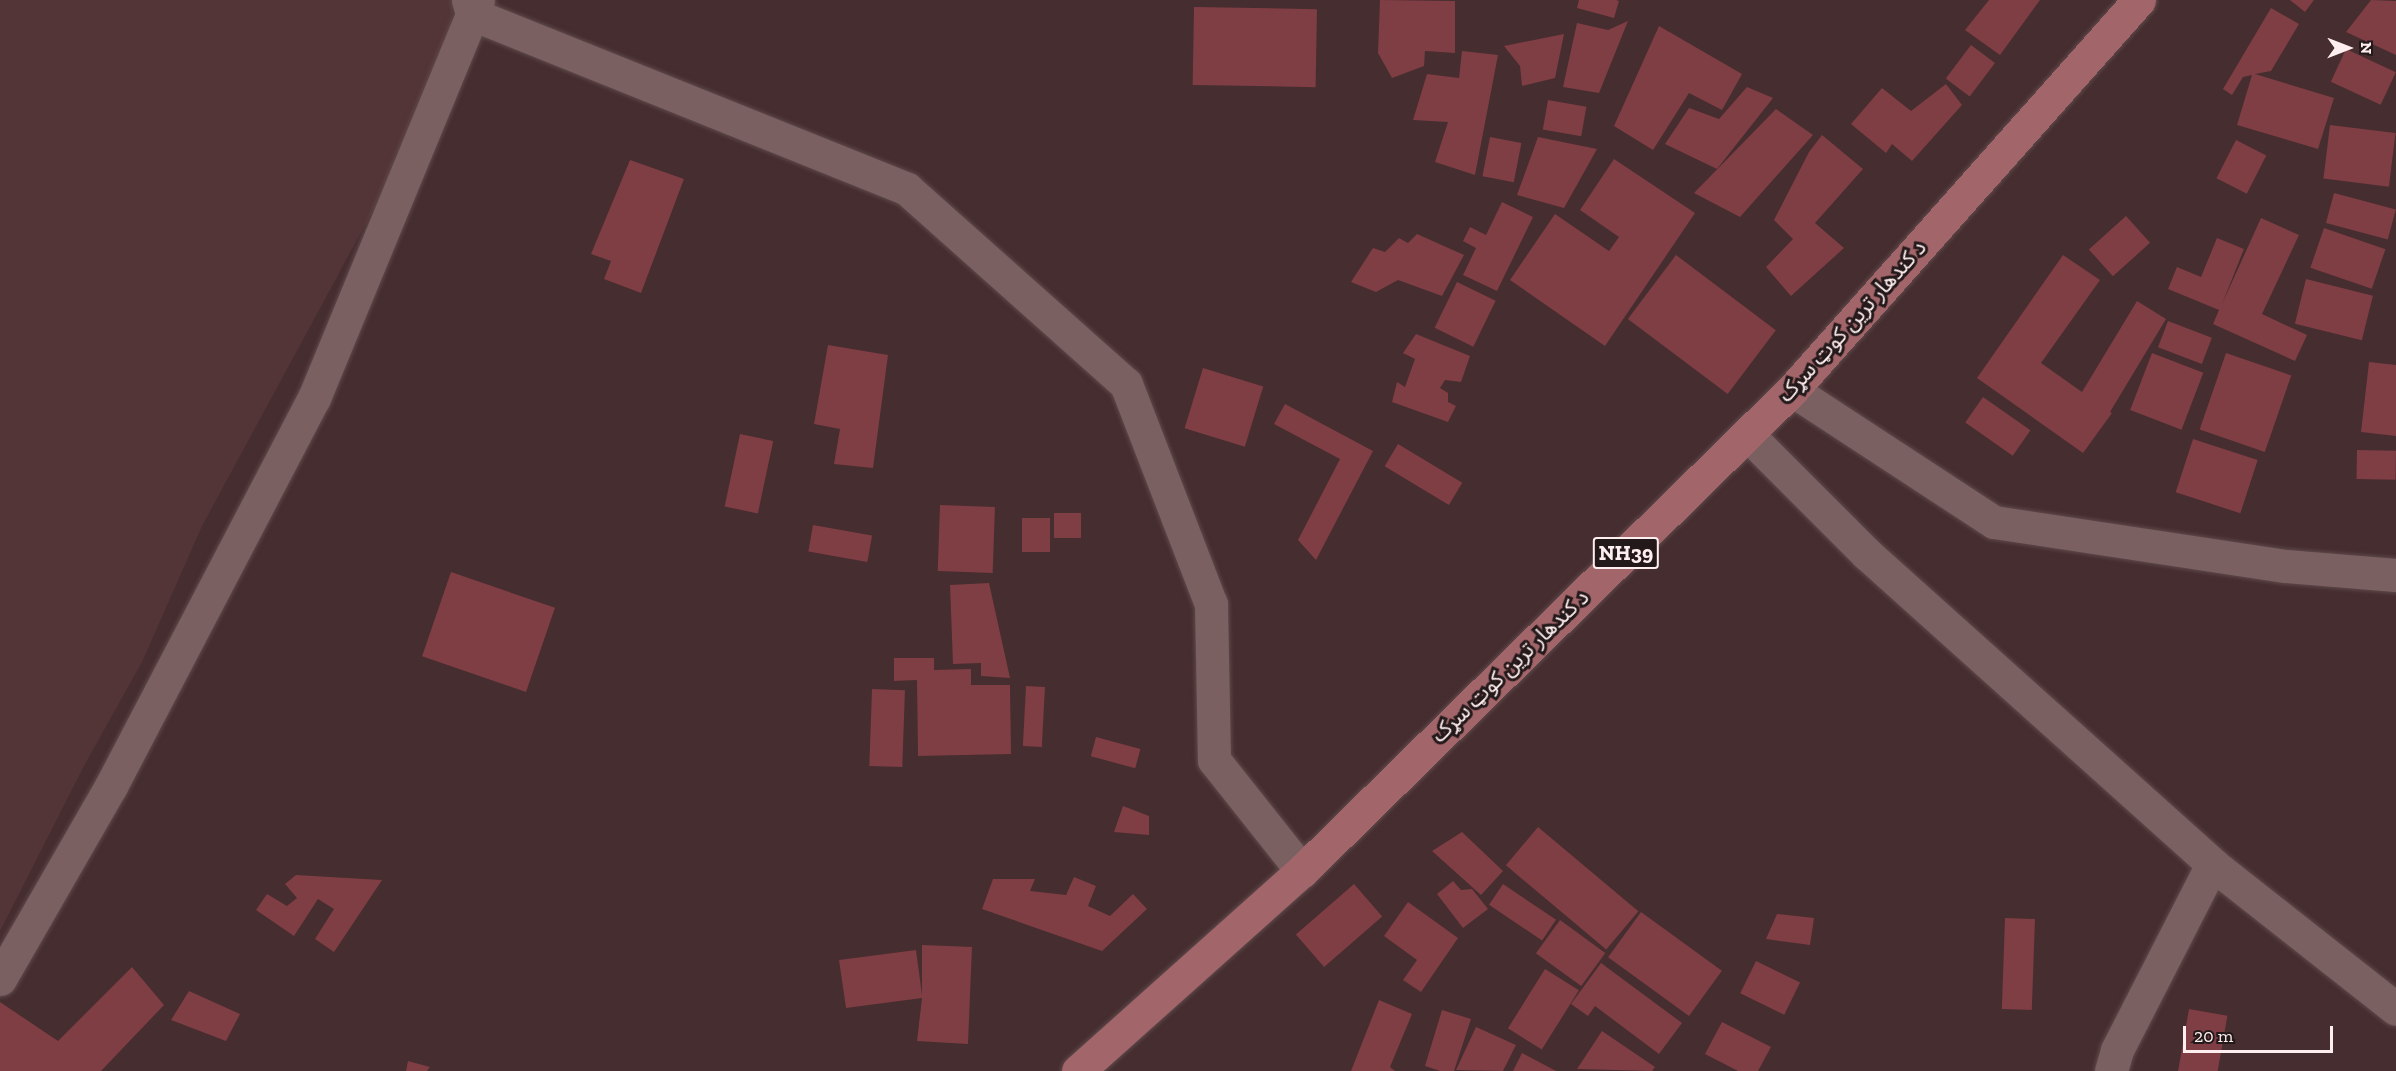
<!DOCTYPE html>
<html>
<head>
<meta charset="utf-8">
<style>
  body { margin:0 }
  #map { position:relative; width:2396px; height:1071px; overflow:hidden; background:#462d2f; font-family:"Zilla Slab","Noto Sans Arabic",serif }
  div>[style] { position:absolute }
  .built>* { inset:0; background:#543537 }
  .building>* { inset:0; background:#7f3d44; transform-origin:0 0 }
  .roads { filter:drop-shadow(0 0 2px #5e494b) drop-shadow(0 0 2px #5e494b) }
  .street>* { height:33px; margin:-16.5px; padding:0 16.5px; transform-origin:16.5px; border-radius:16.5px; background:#7b6061 }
  .primary>* { height:33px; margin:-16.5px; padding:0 16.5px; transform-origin:16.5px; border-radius:16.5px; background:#a1656a }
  span { translate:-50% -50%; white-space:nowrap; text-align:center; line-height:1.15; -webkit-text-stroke:6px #24191a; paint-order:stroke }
  .shield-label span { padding:2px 4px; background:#24191a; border:2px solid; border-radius:4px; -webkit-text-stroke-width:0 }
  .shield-label { font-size:21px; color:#ffeeef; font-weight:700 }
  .street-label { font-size:22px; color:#ffeeef }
  .north { position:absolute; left:2318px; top:18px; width:60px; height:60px; -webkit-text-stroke:4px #24191a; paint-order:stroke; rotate:90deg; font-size:16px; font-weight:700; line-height:24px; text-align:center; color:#ffeeef }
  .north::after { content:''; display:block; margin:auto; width:21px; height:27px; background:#ffeeef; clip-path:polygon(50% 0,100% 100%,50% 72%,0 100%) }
  .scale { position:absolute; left:2183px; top:1026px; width:150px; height:27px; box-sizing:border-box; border:3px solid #ffeeef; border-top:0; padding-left:8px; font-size:18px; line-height:21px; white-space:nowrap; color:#ffeeef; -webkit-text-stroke:4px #24191a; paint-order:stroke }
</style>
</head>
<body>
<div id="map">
  <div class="built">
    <i style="clip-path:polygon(0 0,453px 0,451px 51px,377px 203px,202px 526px,142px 662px,84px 766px,0 931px)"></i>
  </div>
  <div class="building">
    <i style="clip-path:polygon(1380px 0,1455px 1px,1455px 53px,1425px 51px,1424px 66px,1392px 78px,1378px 53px)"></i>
    <i style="clip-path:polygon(1579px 0,1616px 0,1619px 1px,1614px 18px,1577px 8px)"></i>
    <i style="clip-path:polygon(1989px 0,2040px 0,2000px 55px,1965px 30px)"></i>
    <i style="clip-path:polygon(2290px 0,2314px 0,2305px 12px)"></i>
    <i style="clip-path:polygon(2371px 0,2396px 1px,2396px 55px,2346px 32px)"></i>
    <i style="left:1194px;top:7px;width:123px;height:78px;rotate:1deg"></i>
    <i style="clip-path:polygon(2271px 8px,2299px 24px,2271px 71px,2255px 74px,2334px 98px,2318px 149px,2237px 125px,2252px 75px,2243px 77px,2232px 95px,2223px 89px)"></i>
    <i style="clip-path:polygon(1628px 21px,1599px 93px,1563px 87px,1577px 23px,1608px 30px)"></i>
    <i style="clip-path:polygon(1659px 26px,1742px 74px,1722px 110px,1689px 93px,1653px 150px,1614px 126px)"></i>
    <i style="clip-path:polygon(1564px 34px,1555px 78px,1522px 86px,1520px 66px,1504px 46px)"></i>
    <i style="left:1971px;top:45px;width:30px;height:42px;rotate:37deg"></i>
    <i style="left:2346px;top:49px;width:55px;height:36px;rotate:25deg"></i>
    <i style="clip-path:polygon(1462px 51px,1498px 55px,1475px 175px,1435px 162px,1448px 122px,1413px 120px,1427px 74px,1459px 78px)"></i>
    <i style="clip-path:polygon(1946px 84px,1962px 105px,1912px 161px,1892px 144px,1886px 153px,1851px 124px,1882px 88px,1911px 111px)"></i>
    <i style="clip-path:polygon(1747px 87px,1773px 98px,1717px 169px,1665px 144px,1689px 108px,1719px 119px)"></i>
    <i style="left:1548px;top:100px;width:39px;height:30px;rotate:10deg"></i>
    <i style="clip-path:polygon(1776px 109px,1813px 135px,1740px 217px,1694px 193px)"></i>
    <i style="left:2330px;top:125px;width:66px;height:54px;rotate:7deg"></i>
    <i style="clip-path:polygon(1822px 135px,1863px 169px,1815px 223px,1844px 248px,1791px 296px,1766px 267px,1793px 239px,1774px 220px,1809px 152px)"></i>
    <i style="left:1490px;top:137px;width:32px;height:40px;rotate:11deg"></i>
    <i style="clip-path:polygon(1538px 137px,1597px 149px,1564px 208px,1517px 195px)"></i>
    <i style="left:2236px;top:140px;width:34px;height:43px;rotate:27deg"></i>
    <i style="clip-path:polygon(1614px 159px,1695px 213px,1605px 346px,1510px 280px,1555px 214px,1609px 251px,1619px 237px,1580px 210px)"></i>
    <i style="clip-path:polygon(630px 160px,684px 179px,641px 293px,604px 279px,611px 261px,591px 254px)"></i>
    <i style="left:2334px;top:193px;width:64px;height:31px;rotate:15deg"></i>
    <i style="clip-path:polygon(1502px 202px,1533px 217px,1497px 291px,1463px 275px,1476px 248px,1463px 241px,1470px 227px,1486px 235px)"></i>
    <i style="left:2126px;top:216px;width:36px;height:50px;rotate:48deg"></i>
    <i style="clip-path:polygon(2261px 218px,2299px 235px,2262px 314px,2307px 335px,2295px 361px,2213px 324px,2219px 310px,2168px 289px,2177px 267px,2201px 277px,2217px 238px,2244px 249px,2222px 304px)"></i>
    <i style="left:2324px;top:228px;width:65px;height:42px;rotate:19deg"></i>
    <i style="clip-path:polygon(1417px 234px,1464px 255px,1442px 296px,1398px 280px,1376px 292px,1351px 282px,1373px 248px,1385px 252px,1399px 238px,1408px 243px)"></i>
    <i style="left:1676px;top:255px;width:125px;height:80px;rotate:37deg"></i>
    <i style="clip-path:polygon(2063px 255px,2100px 280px,2041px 363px,2082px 392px,2137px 301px,2166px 319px,2110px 412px,2112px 413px,2083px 453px,1977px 378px)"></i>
    <i style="left:2306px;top:279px;width:69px;height:46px;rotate:14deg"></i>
    <i style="left:1457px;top:282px;width:43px;height:51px;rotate:26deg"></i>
    <i style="left:2168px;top:321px;width:47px;height:28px;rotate:21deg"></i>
    <i style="clip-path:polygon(1416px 334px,1470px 356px,1461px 382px,1445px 380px,1440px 388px,1448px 393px,1448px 402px,1456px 406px,1448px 422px,1392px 402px,1397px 382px,1405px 387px,1415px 359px,1403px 353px)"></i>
    <i style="clip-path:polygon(828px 345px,888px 355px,873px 468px,834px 464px,840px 429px,814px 424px)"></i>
    <i style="left:2152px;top:353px;width:55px;height:61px;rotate:21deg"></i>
    <i style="left:2226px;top:353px;width:69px;height:81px;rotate:19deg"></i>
    <i style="clip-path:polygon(2369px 362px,2396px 365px,2396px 436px,2361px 432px)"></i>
    <i style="left:1203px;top:368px;width:63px;height:63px;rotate:17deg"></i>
    <i style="left:1983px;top:397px;width:58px;height:31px;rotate:35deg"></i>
    <i style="clip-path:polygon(1285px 404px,1373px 451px,1316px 560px,1298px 540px,1340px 459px,1274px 424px)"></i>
    <i style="left:740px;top:434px;width:34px;height:74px;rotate:12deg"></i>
    <i style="left:2193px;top:439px;width:68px;height:56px;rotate:18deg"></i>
    <i style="left:1398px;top:444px;width:75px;height:26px;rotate:31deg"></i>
    <i style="left:2357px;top:450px;width:39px;height:29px;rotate:1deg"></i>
    <i style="left:940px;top:505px;width:55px;height:66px;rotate:2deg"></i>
    <i style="left:1054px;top:513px;width:27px;height:25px"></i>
    <i style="left:1022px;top:518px;width:28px;height:34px"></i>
    <i style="left:813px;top:525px;width:60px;height:27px;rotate:10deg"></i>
    <i style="left:451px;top:572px;width:110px;height:89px;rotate:19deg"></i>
    <i style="clip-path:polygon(989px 583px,1010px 678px,981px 676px,981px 663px,953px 664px,950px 585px)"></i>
    <i style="clip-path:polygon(894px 658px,934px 658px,934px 670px,971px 669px,971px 685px,1010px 685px,1011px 754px,918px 756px,917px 680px,894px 681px)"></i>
    <i style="left:1026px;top:686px;width:19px;height:60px;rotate:3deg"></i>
    <i style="left:872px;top:689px;width:33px;height:77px;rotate:2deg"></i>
    <i style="left:1096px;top:737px;width:46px;height:20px;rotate:15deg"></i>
    <i style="clip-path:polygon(1123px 806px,1149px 816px,1149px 835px,1114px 832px)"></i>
    <i style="left:1538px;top:827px;width:131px;height:50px;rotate:40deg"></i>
    <i style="clip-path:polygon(1462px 832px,1503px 871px,1481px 895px,1432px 851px)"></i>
    <i style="clip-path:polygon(296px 875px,382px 880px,334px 952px,315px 939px,334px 909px,318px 899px,294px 936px,256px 910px,267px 894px,287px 906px,297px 898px,285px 884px)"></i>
    <i style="clip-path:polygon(1074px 877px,1096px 886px,1088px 906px,1110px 916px,1133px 894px,1147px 909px,1102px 951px,982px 909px,993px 879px,1035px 879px,1030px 891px,1066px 895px)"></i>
    <i style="clip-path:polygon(1453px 881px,1461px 890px,1472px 889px,1488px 909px,1463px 928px,1437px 894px)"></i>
    <i style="left:1354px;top:884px;width:43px;height:77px;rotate:49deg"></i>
    <i style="left:1503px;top:884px;width:64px;height:25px;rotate:34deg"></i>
    <i style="clip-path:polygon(1408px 902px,1458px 938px,1421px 992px,1403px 980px,1417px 960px,1384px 936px)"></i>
    <i style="left:1641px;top:912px;width:100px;height:56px;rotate:36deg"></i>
    <i style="clip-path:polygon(1777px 914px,1814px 918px,1810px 945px,1766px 939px)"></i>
    <i style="left:2005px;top:918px;width:30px;height:91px;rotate:2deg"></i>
    <i style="left:1560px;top:920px;width:56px;height:41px;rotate:36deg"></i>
    <i style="clip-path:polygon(922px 945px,972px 947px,968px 1044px,917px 1041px,922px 998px,846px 1008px,839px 960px,916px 950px,922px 995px)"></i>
    <i style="left:1756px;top:961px;width:49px;height:36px;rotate:26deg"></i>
    <i style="clip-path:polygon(1601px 963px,1682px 1023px,1659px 1054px,1595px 1006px,1588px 1016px,1571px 1004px)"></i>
    <i style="clip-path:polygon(132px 967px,164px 1005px,101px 1071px,0 1071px,0 1002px,58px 1041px)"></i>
    <i style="left:1545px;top:969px;width:40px;height:70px;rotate:32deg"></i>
    <i style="clip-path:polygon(189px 991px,240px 1014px,226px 1041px,171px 1020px)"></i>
    <i style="clip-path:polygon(1379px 1000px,1412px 1014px,1390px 1067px,1395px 1071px,1351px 1071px)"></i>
    <i style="left:2189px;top:1009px;width:39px;height:63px;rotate:10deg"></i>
    <i style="clip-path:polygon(1442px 1010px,1471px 1019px,1454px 1071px,1440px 1071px,1425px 1066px)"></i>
    <i style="clip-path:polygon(1722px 1022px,1771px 1047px,1758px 1071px,1738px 1071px,1705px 1054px)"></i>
    <i style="clip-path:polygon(1476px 1027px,1516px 1045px,1503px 1071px,1456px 1070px)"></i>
    <i style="clip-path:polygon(1602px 1031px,1655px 1067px,1652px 1071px,1577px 1069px)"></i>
    <i style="clip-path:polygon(1522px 1053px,1556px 1071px,1513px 1071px)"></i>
    <i style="clip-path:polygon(408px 1061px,430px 1067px,427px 1071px,406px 1071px)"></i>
  </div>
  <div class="roads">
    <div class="street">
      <i style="left:468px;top:0;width:15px;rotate:74deg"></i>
      <i style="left:472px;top:14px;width:469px;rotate:21.9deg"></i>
      <i style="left:907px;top:189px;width:293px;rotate:41.7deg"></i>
      <i style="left:1126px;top:384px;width:236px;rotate:68.9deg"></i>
      <i style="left:1211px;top:604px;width:156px;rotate:88.9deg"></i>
      <i style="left:1214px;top:760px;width:142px;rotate:51.6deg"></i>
      <i style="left:1792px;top:390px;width:241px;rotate:33.2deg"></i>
      <i style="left:1994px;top:522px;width:295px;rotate:8.6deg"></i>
      <i style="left:2286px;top:566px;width:110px;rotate:4.7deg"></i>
      <i style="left:1747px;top:434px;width:170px;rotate:45deg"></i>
      <i style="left:1867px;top:554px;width:464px;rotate:41.9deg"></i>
      <i style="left:2212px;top:864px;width:234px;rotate:38.2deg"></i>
      <i style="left:0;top:979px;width:223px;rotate:-60.1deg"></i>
      <i style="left:111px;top:786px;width:438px;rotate:-62.4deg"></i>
      <i style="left:314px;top:398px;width:430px;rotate:-67.6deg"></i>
      <i style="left:2111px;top:1071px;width:22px;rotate:-74deg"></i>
      <i style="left:2117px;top:1050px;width:209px;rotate:-62.9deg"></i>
    </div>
    <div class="primary">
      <i style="left:1078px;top:1071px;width:300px;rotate:-41.8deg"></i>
      <i style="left:1302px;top:871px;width:687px;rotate:-44.47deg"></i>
      <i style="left:1792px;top:390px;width:522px;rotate:-48.34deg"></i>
    </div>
  </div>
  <div class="shield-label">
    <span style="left:1626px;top:553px">NH39</span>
  </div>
  <div class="street-label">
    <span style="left:1852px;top:321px;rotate:-48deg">د کندهار ترين کوټ سړک</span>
    <span style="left:1510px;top:666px;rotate:-44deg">د کندهار ترين کوټ سړک</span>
  </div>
  <div class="north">N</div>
  <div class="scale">20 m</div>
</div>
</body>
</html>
